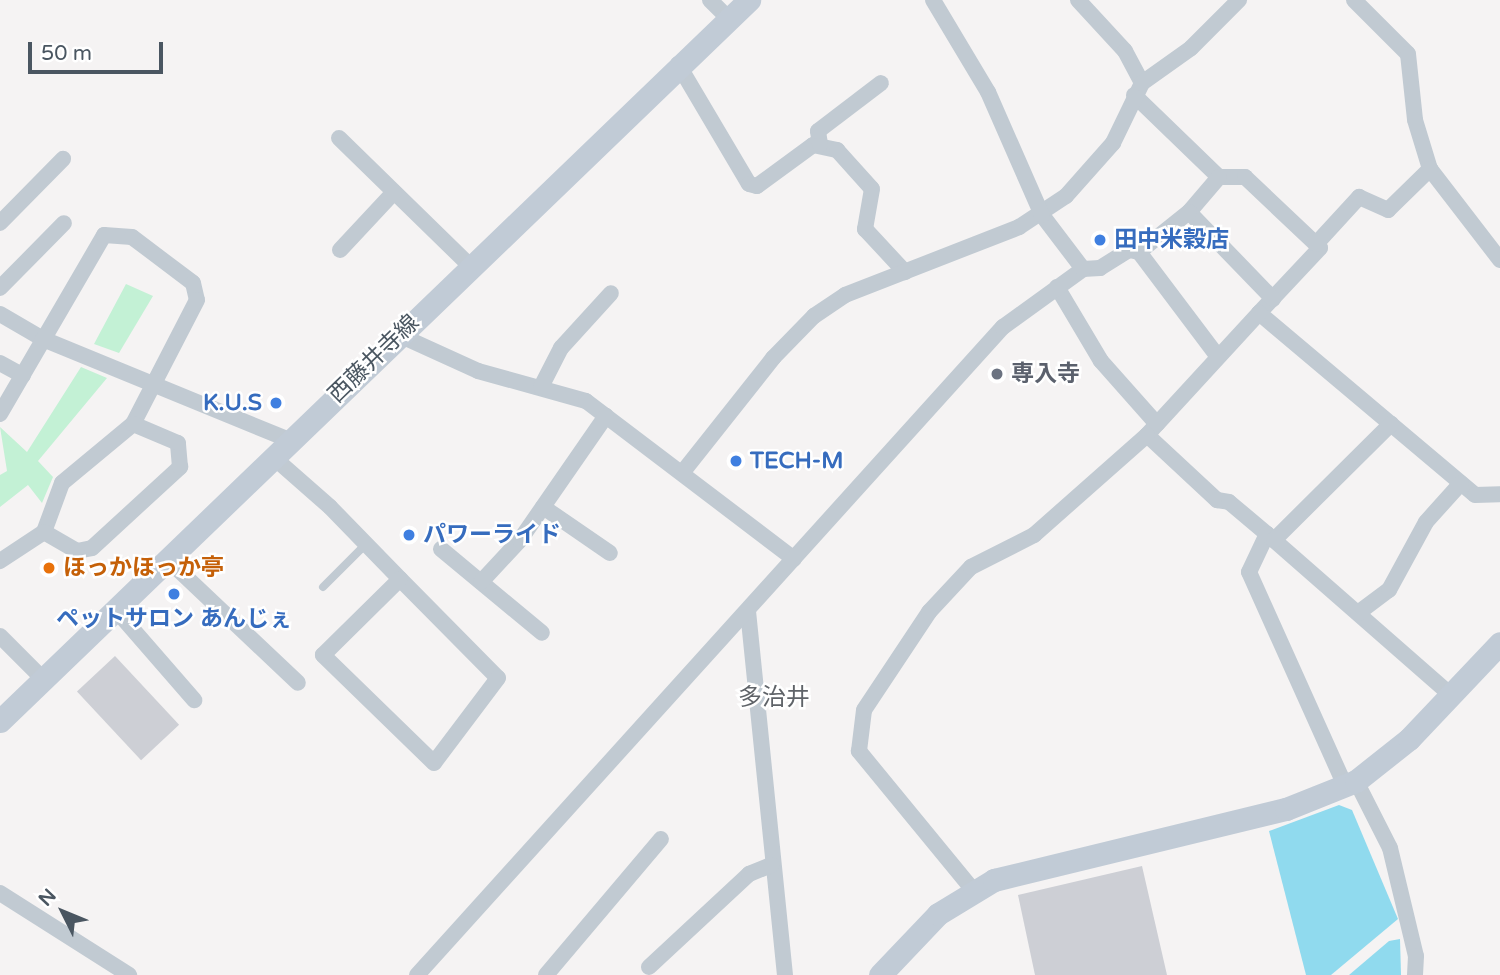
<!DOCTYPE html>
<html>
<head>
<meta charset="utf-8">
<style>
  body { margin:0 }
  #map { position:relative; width:1500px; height:975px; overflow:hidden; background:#f5f3f3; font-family:"Varela Round","Noto Sans JP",sans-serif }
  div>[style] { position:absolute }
  .green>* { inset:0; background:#c3f1d5 }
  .water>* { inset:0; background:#90daee }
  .building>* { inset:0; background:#cdcfd5; transform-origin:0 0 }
  .lane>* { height:8px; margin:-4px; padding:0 4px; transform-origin:4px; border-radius:4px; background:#c1cad2 }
  .street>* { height:16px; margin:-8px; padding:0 8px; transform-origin:8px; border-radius:8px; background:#c1cad2 }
  .secondary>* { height:23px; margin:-11.5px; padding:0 11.5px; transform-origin:11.5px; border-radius:11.5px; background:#c1cbd6 }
  .dots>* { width:19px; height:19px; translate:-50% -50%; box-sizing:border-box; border:4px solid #fff; border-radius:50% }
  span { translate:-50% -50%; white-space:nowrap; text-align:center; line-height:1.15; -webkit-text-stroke:5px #fff; paint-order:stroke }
  .shop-label { font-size:23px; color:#366cbe; font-weight:700 }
  .left { translate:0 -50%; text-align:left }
  .right { translate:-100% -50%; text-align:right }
  .street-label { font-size:23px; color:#4a5661 }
  .worship-label { font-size:23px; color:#5b616d; font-weight:700 }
  .food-label { font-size:23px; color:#c56008; font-weight:700 }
  .neighbourhood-label { font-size:24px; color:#5f6368 }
  .north { position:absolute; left:28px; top:877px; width:70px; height:70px; -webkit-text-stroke:5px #fff; paint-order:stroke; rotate:313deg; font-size:19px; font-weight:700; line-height:28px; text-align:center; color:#4a5661 }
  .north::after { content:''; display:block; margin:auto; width:24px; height:32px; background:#4a5661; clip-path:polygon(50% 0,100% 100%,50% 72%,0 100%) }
  .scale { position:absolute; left:28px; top:42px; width:135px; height:32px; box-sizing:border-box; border:4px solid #4a5661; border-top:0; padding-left:9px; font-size:21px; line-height:24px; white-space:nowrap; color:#4a5661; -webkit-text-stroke:5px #fff; paint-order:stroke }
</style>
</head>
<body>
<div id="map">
  <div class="green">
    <i style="clip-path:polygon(126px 284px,153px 296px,119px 353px,94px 344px)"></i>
    <i style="clip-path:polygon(81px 367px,107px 378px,38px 461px,53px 477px,42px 503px,28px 485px,0 507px,0 475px,7px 471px,0 427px,27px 452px)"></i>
  </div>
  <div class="water">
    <i style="clip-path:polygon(1339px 805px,1352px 810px,1398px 919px,1331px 975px,1306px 975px,1269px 831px)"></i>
    <i style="clip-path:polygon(1400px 939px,1401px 975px,1349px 975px,1389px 941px)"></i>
  </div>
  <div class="building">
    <i style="left:115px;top:656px;width:94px;height:52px;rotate:47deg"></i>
    <i style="clip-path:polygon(1142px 866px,1167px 975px,1035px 975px,1018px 895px)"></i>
  </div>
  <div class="lane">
    <i style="left:323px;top:587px;width:61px;rotate:-45deg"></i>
  </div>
  <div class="street">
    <i style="left:710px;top:0;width:25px;rotate:45deg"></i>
    <i style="left:1078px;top:0;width:69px;rotate:47.3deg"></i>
    <i style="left:1125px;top:51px;width:36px;rotate:62deg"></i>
    <i style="left:1354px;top:0;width:76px;rotate:45deg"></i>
    <i style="left:1408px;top:54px;width:66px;rotate:83.9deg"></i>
    <i style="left:1415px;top:120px;width:51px;rotate:73deg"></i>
    <i style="left:1430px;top:169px;width:115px;rotate:52.4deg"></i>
    <i style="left:678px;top:64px;width:139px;rotate:59.4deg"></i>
    <i style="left:749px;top:184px;width:8px;rotate:14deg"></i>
    <i style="left:757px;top:186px;width:69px;rotate:-36.2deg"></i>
    <i style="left:813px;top:145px;width:25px;rotate:12deg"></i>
    <i style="left:837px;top:150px;width:52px;rotate:48.1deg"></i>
    <i style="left:872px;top:189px;width:41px;rotate:99.9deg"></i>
    <i style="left:865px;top:229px;width:59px;rotate:47.1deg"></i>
    <i style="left:1134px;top:95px;width:118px;rotate:44deg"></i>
    <i style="left:1219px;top:177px;width:26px"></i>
    <i style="left:1245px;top:177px;width:103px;rotate:43.4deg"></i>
    <i style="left:1320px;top:248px;width:89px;rotate:133.2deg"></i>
    <i style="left:1259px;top:313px;width:282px;rotate:40.1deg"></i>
    <i style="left:1475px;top:495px;width:25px;rotate:-2deg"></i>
    <i style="left:339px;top:138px;width:183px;rotate:44.3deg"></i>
    <i style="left:820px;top:144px;width:13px;rotate:-99deg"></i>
    <i style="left:818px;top:131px;width:79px;rotate:-37.3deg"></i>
    <i style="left:1219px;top:177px;width:46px;rotate:130.6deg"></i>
    <i style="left:1189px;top:212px;width:121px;rotate:46deg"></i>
    <i style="left:0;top:223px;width:90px;rotate:-45.5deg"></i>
    <i style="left:1316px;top:244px;width:64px;rotate:-47.5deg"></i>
    <i style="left:1359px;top:197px;width:32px;rotate:24deg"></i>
    <i style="left:1388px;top:210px;width:59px;rotate:-44.3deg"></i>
    <i style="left:340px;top:250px;width:79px;rotate:-47deg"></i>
    <i style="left:1139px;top:252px;width:64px;rotate:-38.7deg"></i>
    <i style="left:1083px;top:269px;width:17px;rotate:-3deg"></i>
    <i style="left:1100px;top:268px;width:34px;rotate:-32deg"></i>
    <i style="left:1129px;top:250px;width:10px;rotate:11deg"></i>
    <i style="left:1139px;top:252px;width:131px;rotate:53deg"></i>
    <i style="left:1057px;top:287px;width:86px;rotate:59.3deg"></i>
    <i style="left:1101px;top:361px;width:84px;rotate:48.4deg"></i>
    <i style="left:1157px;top:424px;width:15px;rotate:132deg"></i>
    <i style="left:1147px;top:435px;width:96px;rotate:42.9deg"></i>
    <i style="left:1217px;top:500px;width:12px;rotate:9deg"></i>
    <i style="left:1229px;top:502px;width:50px;rotate:40.1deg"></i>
    <i style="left:1267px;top:534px;width:42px;rotate:115.3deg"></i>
    <i style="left:1249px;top:572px;width:235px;rotate:65.8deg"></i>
    <i style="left:0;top:288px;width:91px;rotate:-45.4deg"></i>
    <i style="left:0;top:314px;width:50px;rotate:30.2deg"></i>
    <i style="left:43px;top:339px;width:266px;rotate:22.3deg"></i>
    <i style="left:399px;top:335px;width:87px;rotate:24.5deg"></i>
    <i style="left:478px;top:371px;width:112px;rotate:15.5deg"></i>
    <i style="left:586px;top:401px;width:261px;rotate:37.2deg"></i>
    <i style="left:0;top:363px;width:26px;rotate:29deg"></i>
    <i style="left:541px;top:387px;width:44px;rotate:-62.9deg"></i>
    <i style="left:561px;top:348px;width:74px;rotate:-47.7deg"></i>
    <i style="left:0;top:414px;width:207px;rotate:-59.8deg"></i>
    <i style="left:104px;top:235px;width:28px;rotate:4deg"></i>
    <i style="left:132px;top:237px;width:76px;rotate:37deg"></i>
    <i style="left:193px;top:283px;width:17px;rotate:77deg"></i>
    <i style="left:197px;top:300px;width:140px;rotate:117.3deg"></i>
    <i style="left:133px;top:424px;width:92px;rotate:140.3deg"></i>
    <i style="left:62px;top:483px;width:52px;rotate:110.2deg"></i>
    <i style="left:44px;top:532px;width:53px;rotate:146.6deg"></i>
    <i style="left:1157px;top:424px;width:151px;rotate:-47.4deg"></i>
    <i style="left:272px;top:456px;width:77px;rotate:41.3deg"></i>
    <i style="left:330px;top:507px;width:100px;rotate:45.8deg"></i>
    <i style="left:400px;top:579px;width:139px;rotate:45.3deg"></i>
    <i style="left:498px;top:678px;width:106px;rotate:127deg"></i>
    <i style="left:434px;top:763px;width:155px;rotate:-135.8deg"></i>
    <i style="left:323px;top:655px;width:108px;rotate:-44.6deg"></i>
    <i style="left:682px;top:473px;width:147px;rotate:-51.6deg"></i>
    <i style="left:773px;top:358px;width:59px;rotate:-45.7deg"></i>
    <i style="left:814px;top:316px;width:37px;rotate:-34deg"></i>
    <i style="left:845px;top:295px;width:187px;rotate:-21.3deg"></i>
    <i style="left:1019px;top:227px;width:56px;rotate:-33.4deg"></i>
    <i style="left:1066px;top:196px;width:71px;rotate:-48.4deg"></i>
    <i style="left:1113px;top:143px;width:67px;rotate:-64.2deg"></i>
    <i style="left:1142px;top:83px;width:60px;rotate:-35.5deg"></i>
    <i style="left:1191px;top:48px;width:68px;rotate:-45deg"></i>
    <i style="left:543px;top:507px;width:81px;rotate:34.5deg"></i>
    <i style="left:44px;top:532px;width:38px;rotate:30deg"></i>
    <i style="left:77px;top:551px;width:15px;rotate:-11deg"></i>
    <i style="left:92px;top:548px;width:120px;rotate:-42.6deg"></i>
    <i style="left:180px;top:467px;width:24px;rotate:-95deg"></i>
    <i style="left:178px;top:443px;width:49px;rotate:-157.1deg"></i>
    <i style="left:1267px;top:534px;width:244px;rotate:41.2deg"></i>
    <i style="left:1274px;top:540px;width:165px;rotate:-44.8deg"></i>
    <i style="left:441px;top:549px;width:131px;rotate:39.7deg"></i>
    <i style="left:167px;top:559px;width:180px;rotate:43.4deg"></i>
    <i style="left:481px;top:582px;width:57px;rotate:-47.1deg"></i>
    <i style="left:520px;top:540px;width:151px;rotate:-55.3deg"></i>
    <i style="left:115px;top:609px;width:121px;rotate:49deg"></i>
    <i style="left:748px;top:611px;width:366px;rotate:84.2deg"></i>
    <i style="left:1358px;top:613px;width:39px;rotate:-37deg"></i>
    <i style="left:1389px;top:590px;width:77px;rotate:-61.4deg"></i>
    <i style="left:1426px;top:522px;width:52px;rotate:-48.1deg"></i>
    <i style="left:0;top:636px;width:61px;rotate:45deg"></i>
    <i style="left:1356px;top:781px;width:75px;rotate:63.1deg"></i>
    <i style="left:1390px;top:848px;width:111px;rotate:76.5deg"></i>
    <i style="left:1416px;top:956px;width:19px;rotate:93deg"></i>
    <i style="left:973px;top:890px;width:180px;rotate:-129.4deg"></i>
    <i style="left:859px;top:751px;width:41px;rotate:-83deg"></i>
    <i style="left:864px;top:710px;width:118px;rotate:-56.4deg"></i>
    <i style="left:929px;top:612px;width:62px;rotate:-47deg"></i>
    <i style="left:971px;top:567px;width:71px;rotate:-26.9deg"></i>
    <i style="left:1034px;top:535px;width:151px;rotate:-41.5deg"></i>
    <i style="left:0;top:893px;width:153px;rotate:32.4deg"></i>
    <i style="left:649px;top:967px;width:137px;rotate:-42.9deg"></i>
    <i style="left:749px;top:874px;width:24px;rotate:-22deg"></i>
    <i style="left:417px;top:975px;width:874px;rotate:-47.88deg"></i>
    <i style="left:1003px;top:327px;width:99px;rotate:-35.9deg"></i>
    <i style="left:1083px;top:269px;width:68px;rotate:-127.2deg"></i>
    <i style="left:1042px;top:215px;width:134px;rotate:-113.7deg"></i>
    <i style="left:988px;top:92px;width:107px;rotate:-120.9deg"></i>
    <i style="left:546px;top:975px;width:178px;rotate:-49.8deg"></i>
  </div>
  <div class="secondary">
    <i style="left:0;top:721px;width:1040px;rotate:-43.91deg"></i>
    <i style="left:880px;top:975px;width:84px;rotate:-46.4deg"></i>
    <i style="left:938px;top:914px;width:66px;rotate:-31.3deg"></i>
    <i style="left:994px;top:880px;width:301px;rotate:-13.7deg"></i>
    <i style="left:1286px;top:809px;width:75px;rotate:-21.8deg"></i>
    <i style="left:1356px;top:781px;width:68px;rotate:-38.4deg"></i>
    <i style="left:1409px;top:739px;width:132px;rotate:-46.5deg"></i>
  </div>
  <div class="dots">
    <i style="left:1100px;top:240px;background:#3f7fe0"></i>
    <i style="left:997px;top:374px;background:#6b7280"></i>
    <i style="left:276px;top:403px;background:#3f7fe0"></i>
    <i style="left:736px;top:461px;background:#3f7fe0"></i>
    <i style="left:409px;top:535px;background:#3f7fe0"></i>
    <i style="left:49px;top:568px;background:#e8710a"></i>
    <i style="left:174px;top:594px;background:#3f7fe0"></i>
  </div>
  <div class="shop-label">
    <span class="left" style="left:1114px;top:240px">田中米穀店</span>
    <span class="right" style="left:262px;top:403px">K.U.S</span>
    <span class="left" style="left:750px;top:461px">TECH-M</span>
    <span class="left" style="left:423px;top:535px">パワーライド</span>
    <span style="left:174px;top:619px">ペットサロン あんじぇ</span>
  </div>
  <div class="street-label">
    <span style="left:374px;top:359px;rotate:-44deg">西藤井寺線</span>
  </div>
  <div class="worship-label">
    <span class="left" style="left:1011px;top:374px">専入寺</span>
  </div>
  <div class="food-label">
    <span class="left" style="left:63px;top:568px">ほっかほっか亭</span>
  </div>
  <div class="neighbourhood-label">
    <span style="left:774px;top:698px">多治井</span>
  </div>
  <div class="north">N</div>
  <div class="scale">50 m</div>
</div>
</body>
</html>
